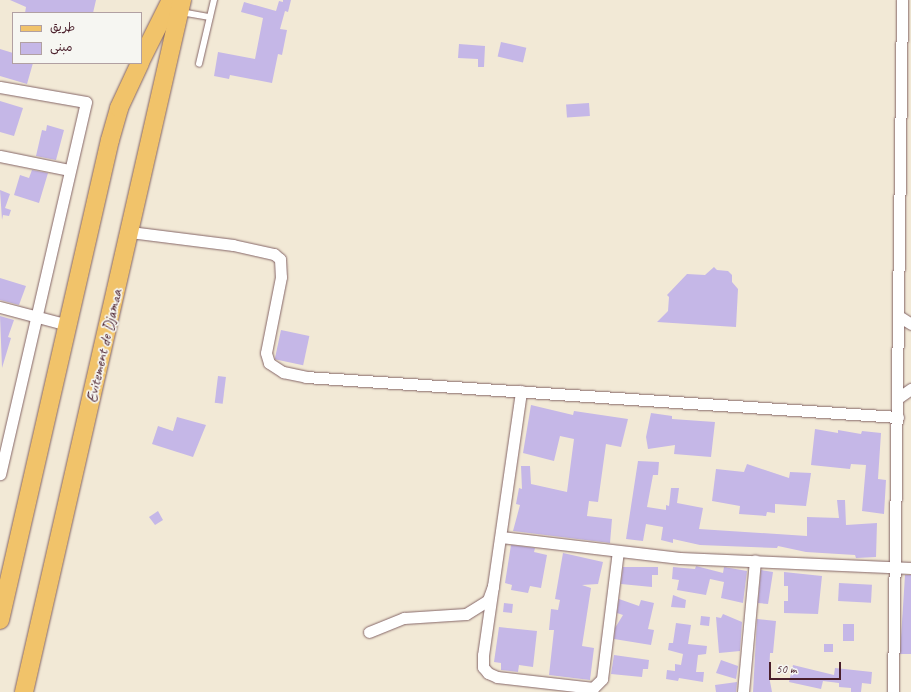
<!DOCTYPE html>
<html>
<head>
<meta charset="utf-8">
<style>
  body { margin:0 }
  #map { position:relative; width:911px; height:692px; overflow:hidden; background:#f2e9d6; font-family:Caveat,"Playpen Sans Arabic",sans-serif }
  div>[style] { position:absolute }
  .building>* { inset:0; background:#c5b7e7; transform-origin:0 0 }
  .roads { filter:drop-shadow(0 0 1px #856667) drop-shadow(0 0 1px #856667) }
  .service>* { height:5.5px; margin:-2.75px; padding:0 2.75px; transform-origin:2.75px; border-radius:2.75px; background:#fff }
  .minor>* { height:11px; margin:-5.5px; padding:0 5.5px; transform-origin:5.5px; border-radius:5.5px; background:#fff }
  .primary>* { height:18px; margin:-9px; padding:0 9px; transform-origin:9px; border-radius:9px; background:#f1c36a }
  span { translate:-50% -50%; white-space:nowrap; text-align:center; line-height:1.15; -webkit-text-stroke:3.5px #f6f6f2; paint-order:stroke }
  .street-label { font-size:16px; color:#4a1f2b }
  .legend { position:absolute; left:12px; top:12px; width:130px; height:52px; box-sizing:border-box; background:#f6f6f2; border:1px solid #b1a0a2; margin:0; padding:5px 7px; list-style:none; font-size:12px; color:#4a1f2b }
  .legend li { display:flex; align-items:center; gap:8px; height:20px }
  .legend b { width:20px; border:1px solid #b1a0a2 }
  .scale { position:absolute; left:769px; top:662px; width:72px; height:18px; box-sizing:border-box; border:2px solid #4a1f2b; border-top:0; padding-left:5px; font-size:12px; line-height:14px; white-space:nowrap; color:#4a1f2b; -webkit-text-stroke:3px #f6f6f2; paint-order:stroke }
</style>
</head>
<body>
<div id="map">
  <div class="building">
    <i style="clip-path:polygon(10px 0,96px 0,93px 13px,25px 13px,26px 7px)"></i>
    <i style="clip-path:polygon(283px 0,291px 0,288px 12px,285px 11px,280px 29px,287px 30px,282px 55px,278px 54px,272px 83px,230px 75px,229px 79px,214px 76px,218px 52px,255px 59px,263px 18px,241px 12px,244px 2px,276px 11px,279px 1px,283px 2px)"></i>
    <i style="left:501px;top:42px;width:26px;height:15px;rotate:13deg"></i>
    <i style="clip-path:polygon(459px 44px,485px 46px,484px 67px,478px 67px,478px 59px,458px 58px)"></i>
    <i style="clip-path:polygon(0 49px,13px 53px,13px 63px,33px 63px,27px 84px,0 76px)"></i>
    <i style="clip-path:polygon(0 101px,23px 108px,14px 136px,0 132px)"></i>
    <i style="left:589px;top:103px;width:13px;height:23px;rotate:86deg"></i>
    <i style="clip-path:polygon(47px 125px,64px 130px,56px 160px,36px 156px,42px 130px,46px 131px)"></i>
    <i style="clip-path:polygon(32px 170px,48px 173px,39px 203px,14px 195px,20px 175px,29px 178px)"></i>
    <i style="clip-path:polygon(0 190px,10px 194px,5px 208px,11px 210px,9px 216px,3px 215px,2px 220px)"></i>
    <i style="clip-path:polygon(714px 267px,717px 270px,728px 271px,732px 275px,732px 282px,738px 289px,736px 327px,657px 322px,668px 311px,669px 297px,667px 295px,687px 274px,705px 275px)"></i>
    <i style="clip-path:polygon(0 278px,26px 286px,19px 305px,0 300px)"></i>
    <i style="clip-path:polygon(0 316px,14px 320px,8px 337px,11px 338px,2px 368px)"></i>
    <i style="left:281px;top:330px;width:29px;height:30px;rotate:12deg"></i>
    <i style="left:218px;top:376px;width:8px;height:27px;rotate:7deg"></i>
    <i style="clip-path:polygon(531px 405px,573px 415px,574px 411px,628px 419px,621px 447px,606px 444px,598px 502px,589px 501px,587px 516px,612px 519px,610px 543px,513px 531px,520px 505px,516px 504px,519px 488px,522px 489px,521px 466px,530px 466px,531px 484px,567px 492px,574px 439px,560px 436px,554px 461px,523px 453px)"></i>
    <i style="clip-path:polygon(651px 413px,672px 416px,672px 419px,715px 422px,711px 457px,674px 454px,675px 445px,648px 449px,646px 437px)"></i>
    <i style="clip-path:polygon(177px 417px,206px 425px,193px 457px,152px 444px,158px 426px,173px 431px)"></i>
    <i style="clip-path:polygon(815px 429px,838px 433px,838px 430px,861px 434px,862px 431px,881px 433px,878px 479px,886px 480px,884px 514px,862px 511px,866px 465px,851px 464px,850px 469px,811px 465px)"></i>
    <i style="clip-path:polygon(638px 461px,659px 462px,658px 475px,653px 475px,647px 507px,666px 510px,666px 505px,669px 506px,671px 488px,679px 488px,677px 503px,703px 508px,699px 529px,807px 536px,807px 517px,839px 518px,837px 500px,845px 500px,846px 525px,877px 523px,876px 557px,856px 558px,855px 555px,806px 552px,778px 546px,777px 548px,700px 545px,673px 539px,673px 543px,661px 540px,663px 527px,646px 524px,643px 541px,626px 539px)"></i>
    <i style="clip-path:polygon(747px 464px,789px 478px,790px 472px,811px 473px,806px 506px,775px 504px,775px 513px,767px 512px,766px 516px,739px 514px,740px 506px,712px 501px,716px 469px,744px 472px)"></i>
    <i style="clip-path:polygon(158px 511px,163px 520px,155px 525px,149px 517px)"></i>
    <i style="clip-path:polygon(511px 545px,535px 548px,534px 552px,547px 555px,541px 588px,530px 586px,528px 593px,511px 590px,512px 585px,505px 583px)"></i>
    <i style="clip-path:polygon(563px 553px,603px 562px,598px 584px,582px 585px,591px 588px,582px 646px,594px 648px,590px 680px,549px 675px,554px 630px,549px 630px,551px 609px,558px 610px,560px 600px,555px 599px)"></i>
    <i style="clip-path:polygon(696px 566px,723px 573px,724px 567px,747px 571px,743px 603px,721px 598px,724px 582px,710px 579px,706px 595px,677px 590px,679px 580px,672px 579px,673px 567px,695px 569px)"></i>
    <i style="clip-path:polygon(623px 567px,658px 567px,658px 575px,652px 575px,652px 587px,621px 584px)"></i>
    <i style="clip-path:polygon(761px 570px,773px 572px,768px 604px,758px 603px)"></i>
    <i style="clip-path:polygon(784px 572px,822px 576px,818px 614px,784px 613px,784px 601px,788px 601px,788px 586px,784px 586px)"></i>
    <i style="clip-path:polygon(905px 575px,911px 575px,911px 654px,900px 654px)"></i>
    <i style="left:839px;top:583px;width:33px;height:18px;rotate:3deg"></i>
    <i style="clip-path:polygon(673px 595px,686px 600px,685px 608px,671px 607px)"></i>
    <i style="clip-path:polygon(619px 599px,639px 606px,641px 600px,654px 603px,648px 629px,654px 630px,651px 645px,614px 639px,615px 628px,623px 615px,617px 613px)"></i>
    <i style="left:504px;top:603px;width:9px;height:9px;rotate:6deg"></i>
    <i style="clip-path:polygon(723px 614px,742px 622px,740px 651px,719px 653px,716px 617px,721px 618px)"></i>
    <i style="left:701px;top:616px;width:9px;height:9px;rotate:6deg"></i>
    <i style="clip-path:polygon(757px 619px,776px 621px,773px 653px,770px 653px,769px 676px,772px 692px,753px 692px)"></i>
    <i style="clip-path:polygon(676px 623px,691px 625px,688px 644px,707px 646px,706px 654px,698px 655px,696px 672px,704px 672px,703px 682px,679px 678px,678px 681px,666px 679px,667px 670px,675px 671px,675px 664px,681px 665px,683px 654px,668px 650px,669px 643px,673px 643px)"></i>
    <i style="left:843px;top:624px;width:11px;height:17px"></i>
    <i style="clip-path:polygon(499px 627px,537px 631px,533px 667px,519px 665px,518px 672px,501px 670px,501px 663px,494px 662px)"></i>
    <i style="left:824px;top:644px;width:9px;height:8px"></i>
    <i style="clip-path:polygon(614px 655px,649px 660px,648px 669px,643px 669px,642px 677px,611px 674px)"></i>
    <i style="clip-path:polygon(721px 660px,738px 666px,736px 679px,716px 673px)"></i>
    <i style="clip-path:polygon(793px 665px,834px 675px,835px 668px,872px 672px,871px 684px,862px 683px,861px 692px,851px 692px,851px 688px,839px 687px,839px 683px,823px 681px,821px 689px,789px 682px)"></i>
    <i style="clip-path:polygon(737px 682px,736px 692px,716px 692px,715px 685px)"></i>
  </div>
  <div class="roads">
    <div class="service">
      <i style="left:181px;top:12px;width:29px;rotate:10deg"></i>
      <i style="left:199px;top:64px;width:66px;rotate:-76.8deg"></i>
    </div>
    <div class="minor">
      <i style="left:0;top:87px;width:87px;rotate:9.9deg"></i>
      <i style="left:86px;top:102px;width:382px;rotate:103deg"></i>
      <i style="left:0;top:156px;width:70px;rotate:11.5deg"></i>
      <i style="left:130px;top:232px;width:104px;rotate:7.2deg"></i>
      <i style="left:233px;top:245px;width:42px;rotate:12.4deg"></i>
      <i style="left:274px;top:254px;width:8px;rotate:40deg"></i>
      <i style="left:280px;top:259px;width:18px;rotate:87deg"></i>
      <i style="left:281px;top:277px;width:77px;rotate:101.2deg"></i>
      <i style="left:266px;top:353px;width:10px;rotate:73deg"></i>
      <i style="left:269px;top:363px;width:17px;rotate:33deg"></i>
      <i style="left:283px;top:372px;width:24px;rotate:12deg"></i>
      <i style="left:306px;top:377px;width:593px;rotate:3.87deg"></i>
      <i style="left:0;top:307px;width:70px;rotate:14.8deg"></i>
      <i style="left:900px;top:317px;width:13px;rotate:32deg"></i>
      <i style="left:898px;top:398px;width:16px;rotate:-35deg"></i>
      <i style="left:501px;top:537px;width:180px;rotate:6.7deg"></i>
      <i style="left:680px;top:558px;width:231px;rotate:2.5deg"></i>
      <i style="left:493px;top:586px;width:70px;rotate:98.2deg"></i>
      <i style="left:483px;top:655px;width:12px;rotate:90deg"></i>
      <i style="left:483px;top:667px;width:8px;rotate:50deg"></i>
      <i style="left:488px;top:673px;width:10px;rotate:24deg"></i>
      <i style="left:497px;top:677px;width:97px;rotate:6.5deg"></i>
      <i style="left:593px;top:688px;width:13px;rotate:-45deg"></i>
      <i style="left:602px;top:679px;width:129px;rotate:-82.9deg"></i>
      <i style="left:369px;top:632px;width:38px;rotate:-22deg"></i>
      <i style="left:404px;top:618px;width:62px;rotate:-3.7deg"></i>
      <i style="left:466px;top:614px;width:26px;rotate:-32deg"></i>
      <i style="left:488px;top:600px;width:15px;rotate:-70deg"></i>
      <i style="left:493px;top:586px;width:197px;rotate:-81.8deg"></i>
      <i style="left:743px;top:692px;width:132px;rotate:-84.8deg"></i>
      <i style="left:893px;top:692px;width:692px;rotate:-89.25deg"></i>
    </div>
    <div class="primary">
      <i style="left:141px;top:60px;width:67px;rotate:-63.4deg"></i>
      <i style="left:0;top:620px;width:492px;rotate:-77.1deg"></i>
      <i style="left:110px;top:140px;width:33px;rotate:-74deg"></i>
      <i style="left:119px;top:108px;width:50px;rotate:-65deg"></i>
      <i style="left:24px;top:692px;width:710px;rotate:-77.14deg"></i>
    </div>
  </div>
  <div class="street-label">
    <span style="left:104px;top:346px;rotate:-77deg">Evitement de Djamaa</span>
  </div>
  <ul class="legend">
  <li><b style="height:5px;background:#f1c36a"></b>طريق</li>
  <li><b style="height:11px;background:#c5b7e7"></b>مبنى</li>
  </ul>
  <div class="scale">50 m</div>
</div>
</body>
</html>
